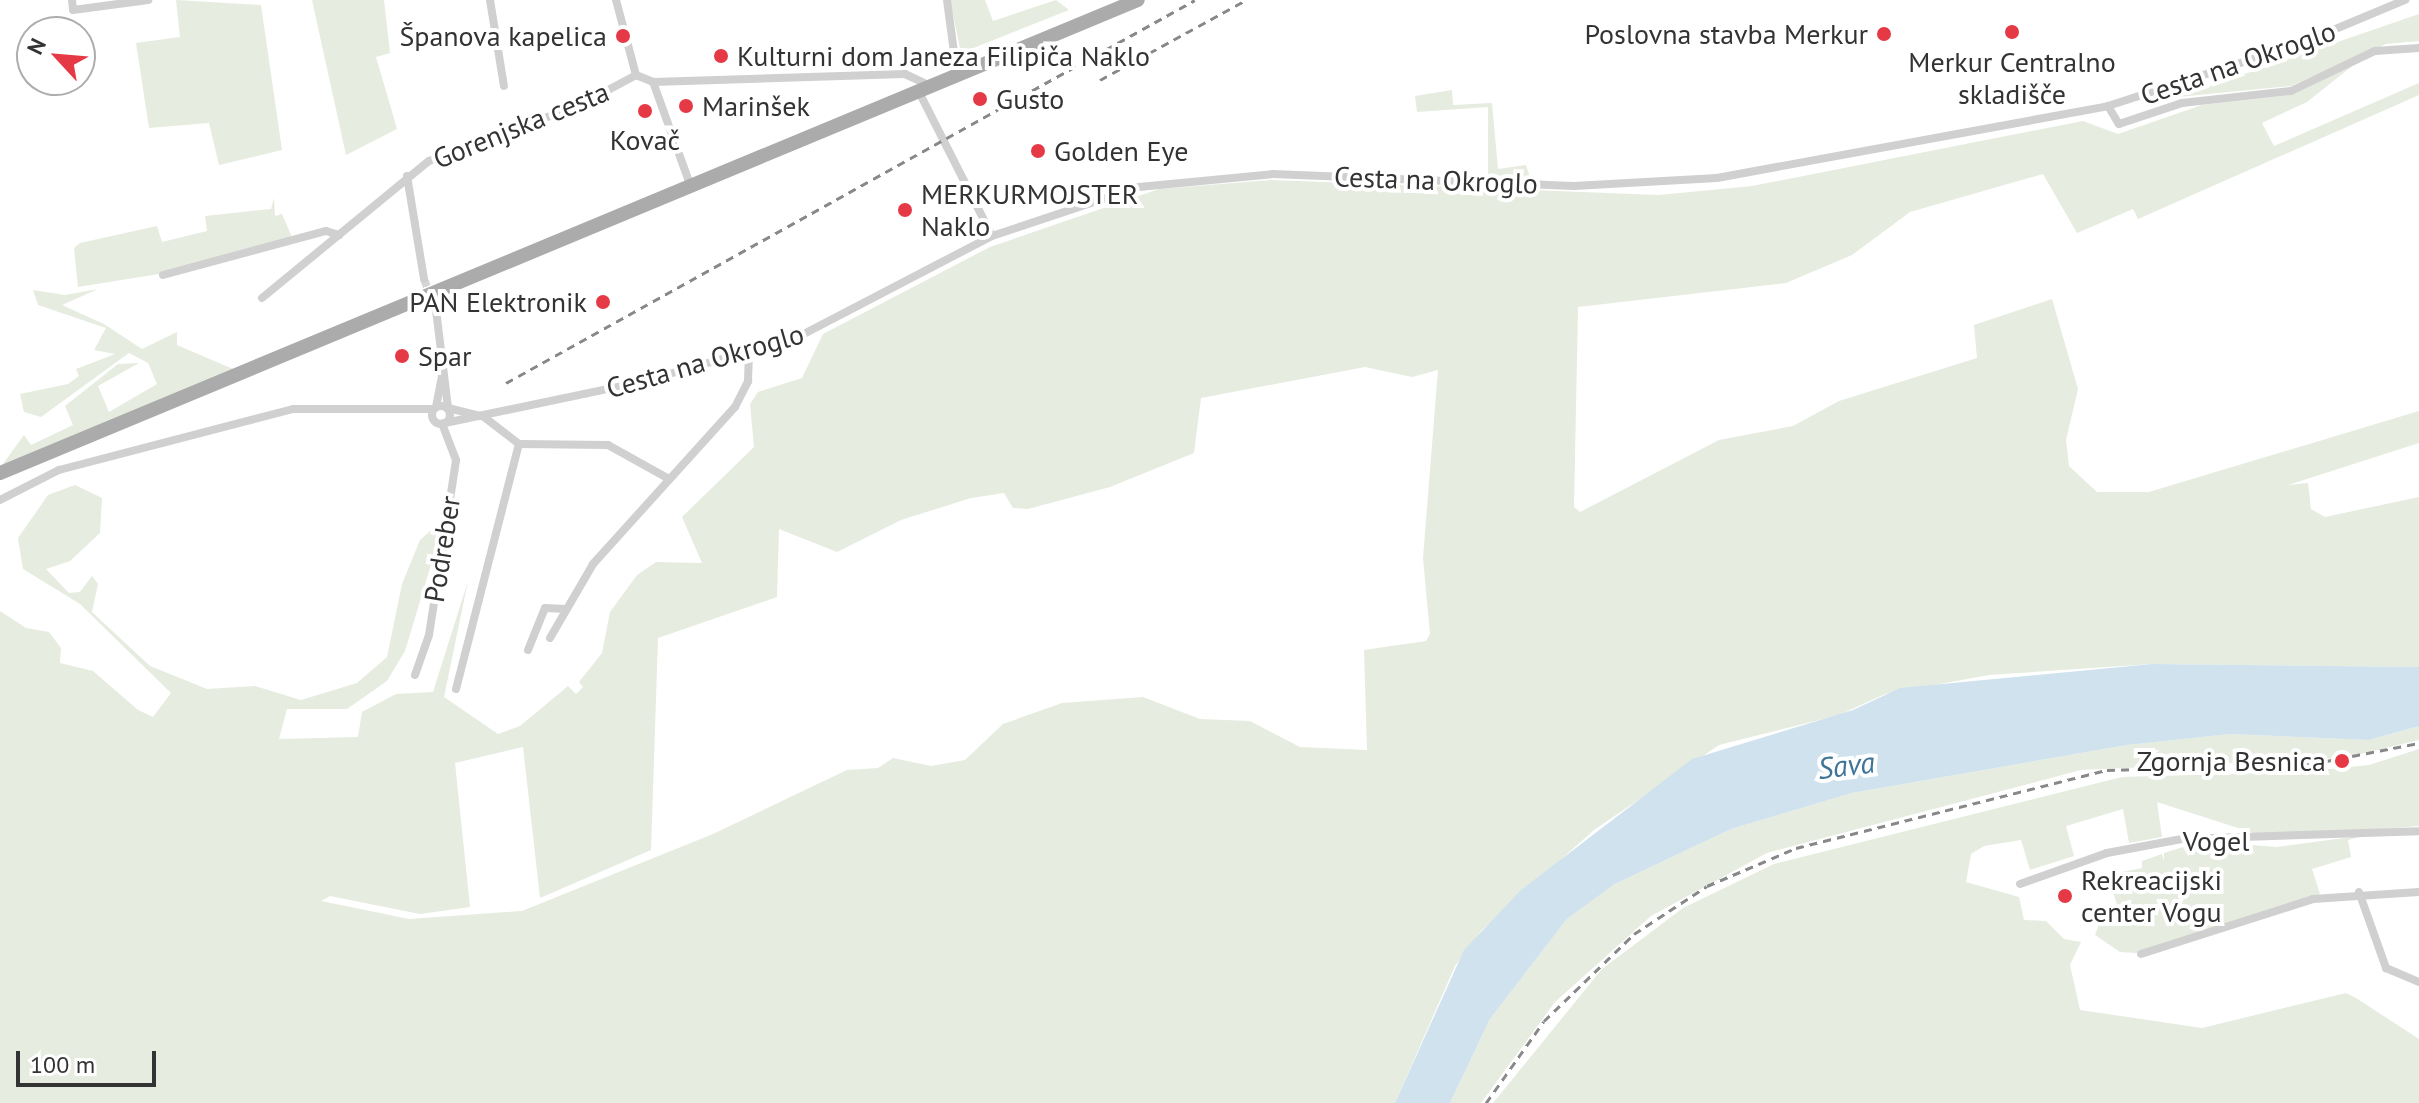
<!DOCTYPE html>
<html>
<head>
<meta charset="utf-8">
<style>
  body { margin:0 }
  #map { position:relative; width:2419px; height:1103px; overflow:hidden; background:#fff; font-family:"PT Sans",sans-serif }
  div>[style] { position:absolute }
  .green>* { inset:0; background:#e6ecdf }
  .water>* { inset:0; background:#cfe2ee }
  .minor-tunnel>* { height:8px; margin-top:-4px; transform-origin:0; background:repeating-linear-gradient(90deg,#d6d6d6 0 8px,transparent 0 12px) }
  .minor>* { height:8px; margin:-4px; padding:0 4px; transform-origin:4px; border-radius:4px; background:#d0d0d0 }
  .minor>.ring { margin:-4px; padding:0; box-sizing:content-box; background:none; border:8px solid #d0d0d0; border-radius:50% }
  .primary>* { height:14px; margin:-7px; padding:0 7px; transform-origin:7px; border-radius:7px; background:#ababab }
  .rail>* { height:3px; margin-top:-1.5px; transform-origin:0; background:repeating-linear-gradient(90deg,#888 0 8px,transparent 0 14px) }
  .dots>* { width:22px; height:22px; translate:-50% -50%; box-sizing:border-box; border:4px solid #fff; border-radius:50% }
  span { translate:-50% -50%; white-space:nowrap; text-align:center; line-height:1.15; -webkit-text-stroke:8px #fff; paint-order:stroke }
  .poi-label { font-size:28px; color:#333 }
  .right { translate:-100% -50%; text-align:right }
  .left { translate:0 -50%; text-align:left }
  .street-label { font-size:28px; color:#333 }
  .water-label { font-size:30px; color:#3f7597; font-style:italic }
  .north { position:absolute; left:16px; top:16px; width:80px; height:80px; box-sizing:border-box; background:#fff; border:2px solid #adadad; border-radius:50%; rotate:296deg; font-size:22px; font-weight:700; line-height:32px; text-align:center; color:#333 }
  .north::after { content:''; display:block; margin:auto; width:28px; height:36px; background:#e63946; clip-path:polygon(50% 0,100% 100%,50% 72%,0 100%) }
  .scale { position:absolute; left:16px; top:1051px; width:140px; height:36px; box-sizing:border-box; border:4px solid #333; border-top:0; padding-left:10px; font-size:24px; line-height:28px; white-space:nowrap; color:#333; -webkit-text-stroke:6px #fff; paint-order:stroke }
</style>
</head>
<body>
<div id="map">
  <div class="green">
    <i style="clip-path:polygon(176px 0,261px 5px,282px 150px,219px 165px,209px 123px,149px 128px,136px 43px,180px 37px)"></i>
    <i style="clip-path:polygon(312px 0,384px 0,390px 53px,376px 57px,397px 129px,346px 155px)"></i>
    <i style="clip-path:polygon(950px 0,985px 0,993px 21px,1056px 0,1069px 10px,961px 53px)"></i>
    <i style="clip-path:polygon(2419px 14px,2419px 41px,2386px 44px,2291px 86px,2178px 97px)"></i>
    <i style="clip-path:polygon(evenodd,2356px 63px,2307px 102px,2262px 123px,2274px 146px,2419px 83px,2419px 95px,2138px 219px,2133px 209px,2077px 233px,2043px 174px,1910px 212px,1852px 255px,1786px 283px,1578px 307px,1574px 507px,1580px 512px,1719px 440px,1793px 426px,1839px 401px,1977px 358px,1974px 325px,2052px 299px,2078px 389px,2066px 440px,2069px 466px,2097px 492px,2149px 492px,2419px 411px,2419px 443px,2288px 485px,2308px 483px,2311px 509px,2325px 517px,2419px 497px,2419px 667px,2152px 664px,1989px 675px,1885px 694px,1839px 715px,1719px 745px,1594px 830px,1481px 931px,1455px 966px,1395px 1103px,0 1103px,0 611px,26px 628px,49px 632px,61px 648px,60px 663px,93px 671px,138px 710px,153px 717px,171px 693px,80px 604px,23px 569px,18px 538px,48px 495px,75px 485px,102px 498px,100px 533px,70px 561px,46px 569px,69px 593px,80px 592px,92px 576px,98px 584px,92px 612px,150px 666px,207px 689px,255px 686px,301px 700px,357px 683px,387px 657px,402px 584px,420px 540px,436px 526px,436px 548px,405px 651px,387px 681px,347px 709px,287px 709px,279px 739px,358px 737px,362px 712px,396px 694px,433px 692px,468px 581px,444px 697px,498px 734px,520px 726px,568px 686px,576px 694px,583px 687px,579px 682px,602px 653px,610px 612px,637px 575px,656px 562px,702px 563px,682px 517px,754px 447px,750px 404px,758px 392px,802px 378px,823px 334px,990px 247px,1159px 189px,1271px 180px,1659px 195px,1752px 186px,2083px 121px,2118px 134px,2202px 105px,2291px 95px,2356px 63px,1365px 367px,1412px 377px,1438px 370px,1423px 558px,1430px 634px,1426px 641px,1364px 650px,1367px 750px,1300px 747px,1250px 721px,1200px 719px,1143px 697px,1062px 703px,1003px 724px,965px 760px,931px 766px,893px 758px,878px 768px,847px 770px,713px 834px,522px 911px,409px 919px,321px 901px,330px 896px,420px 914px,470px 907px,455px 763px,523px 747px,540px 898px,651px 850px,658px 638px,777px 597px,779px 529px,837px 552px,901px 520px,971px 498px,1004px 493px,1013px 508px,1028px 509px,1110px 487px,1194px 453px,1201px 398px,1365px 367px)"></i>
    <i style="clip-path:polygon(1452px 90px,1453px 105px,1492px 103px,1498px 169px,1526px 165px,1530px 177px,1488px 175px,1488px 107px,1417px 112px,1415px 96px)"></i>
    <i style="clip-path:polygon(274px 198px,275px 216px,282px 214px,292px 237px,165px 273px,78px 287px,74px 248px,80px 243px,157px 226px,162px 242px,207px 231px,205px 216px,271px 209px)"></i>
    <i style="clip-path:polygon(98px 289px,62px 305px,104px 324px,142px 349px,177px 332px,177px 345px,233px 369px,0 468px,24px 435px,31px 445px,73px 425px,65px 406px,118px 364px,139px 363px,98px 386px,109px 412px,157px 384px,148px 363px,129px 353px,41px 417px,24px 412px,20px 394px,68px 384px,79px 376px,76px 369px,115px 354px,94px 350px,106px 328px,38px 305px,33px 290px,65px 295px)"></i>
    <i style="clip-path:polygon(2419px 726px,2419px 740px,2344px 758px,2081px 770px,1767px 853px,1651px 916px,1555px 1002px,1481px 1103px,1450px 1103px,1490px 1019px,1567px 919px,1615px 884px,1731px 829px,1852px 793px,2127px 745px,2229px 734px,2369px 740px)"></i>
    <i style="clip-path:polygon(2419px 749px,2419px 826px,2269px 838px,2157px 802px,2162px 837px,2129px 843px,2123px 809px,2066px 826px,2074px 856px,2030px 870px,2021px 840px,1984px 846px,1971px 854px,1966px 882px,2019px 897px,2024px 920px,2046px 921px,2064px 939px,2081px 942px,2070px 965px,2080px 1010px,2202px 1028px,2346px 993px,2356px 998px,2419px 1039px,2419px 1103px,1493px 1103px,1602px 969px,1683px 908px,1774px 864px,2122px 777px,2301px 772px,2369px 765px)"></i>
    <i style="clip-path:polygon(2367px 835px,2348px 840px,2351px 857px,2312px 869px,2320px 894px,2136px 953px,2120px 952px,2095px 935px,2103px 913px,2117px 905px,2108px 875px,2142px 868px,2142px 861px,2162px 854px,2164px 861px,2164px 853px,2183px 847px,2186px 853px,2185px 846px,2202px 841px,2276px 847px)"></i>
  </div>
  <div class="water">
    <i style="clip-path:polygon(2152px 664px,2419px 667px,2419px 726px,2369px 740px,2230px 734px,2127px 745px,1852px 793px,1731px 829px,1615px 884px,1567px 919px,1490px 1019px,1450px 1103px,1395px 1103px,1464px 950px,1521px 890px,1692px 759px,1853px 710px,1900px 688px)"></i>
  </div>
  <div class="minor-tunnel">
    <i style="left:424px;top:279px;width:33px;rotate:69deg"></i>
  </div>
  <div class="minor">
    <i style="left:72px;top:0;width:10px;rotate:84deg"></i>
    <i style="left:73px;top:10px;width:76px;rotate:-7.6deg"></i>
    <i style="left:490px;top:0;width:87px;rotate:80.8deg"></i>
    <i style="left:616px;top:0;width:78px;rotate:75.1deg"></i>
    <i style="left:947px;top:0;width:76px;rotate:82.4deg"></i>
    <i style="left:636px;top:75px;width:18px;rotate:22deg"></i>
    <i style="left:653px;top:82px;width:252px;rotate:-1.8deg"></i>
    <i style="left:905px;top:74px;width:29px;rotate:25deg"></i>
    <i style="left:653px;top:82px;width:112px;rotate:70.1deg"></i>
    <i style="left:919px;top:92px;width:161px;rotate:63.1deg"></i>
    <i style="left:2108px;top:106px;width:21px;rotate:59deg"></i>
    <i style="left:2119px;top:124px;width:66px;rotate:-18.4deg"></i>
    <i style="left:2182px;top:103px;width:110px;rotate:-6.3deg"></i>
    <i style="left:2291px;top:91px;width:93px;rotate:-25.5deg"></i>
    <i style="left:2375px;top:51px;width:44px;rotate:-3.9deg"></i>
    <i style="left:407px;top:176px;width:104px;rotate:80.6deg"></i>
    <i style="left:163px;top:275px;width:169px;rotate:-15.1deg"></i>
    <i style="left:326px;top:231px;width:14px;rotate:17deg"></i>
    <i style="left:262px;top:298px;width:216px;rotate:-39.4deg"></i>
    <i style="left:429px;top:161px;width:163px;rotate:-20.4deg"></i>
    <i style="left:582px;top:104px;width:61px;rotate:-28.2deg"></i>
    <i style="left:436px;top:310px;width:99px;rotate:83deg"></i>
    <i style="left:448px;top:408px;width:33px;rotate:14deg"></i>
    <i class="ring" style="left:432px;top:406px;width:10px;height:10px"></i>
    <i style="left:436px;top:407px;width:33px;rotate:-79deg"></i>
    <i style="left:484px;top:417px;width:44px;rotate:37.6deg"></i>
    <i style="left:445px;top:423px;width:196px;rotate:-11.8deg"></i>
    <i style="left:637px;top:383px;width:165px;rotate:-15.8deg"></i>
    <i style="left:796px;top:338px;width:221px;rotate:-27.5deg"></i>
    <i style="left:992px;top:236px;width:155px;rotate:-18.4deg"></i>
    <i style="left:1139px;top:187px;width:135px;rotate:-5.5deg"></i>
    <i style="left:1273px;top:174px;width:301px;rotate:2.3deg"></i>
    <i style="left:1574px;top:186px;width:143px;rotate:-3.2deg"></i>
    <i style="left:1717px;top:178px;width:398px;rotate:-10.4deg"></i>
    <i style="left:2108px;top:106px;width:204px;rotate:-18deg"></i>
    <i style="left:2302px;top:43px;width:112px;rotate:-22.7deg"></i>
    <i style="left:0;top:500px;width:66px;rotate:-27deg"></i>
    <i style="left:59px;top:470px;width:242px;rotate:-14.6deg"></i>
    <i style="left:293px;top:409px;width:140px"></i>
    <i style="left:550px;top:638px;width:86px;rotate:-59.8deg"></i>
    <i style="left:593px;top:564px;width:212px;rotate:-47.9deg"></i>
    <i style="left:735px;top:407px;width:29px;rotate:-63deg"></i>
    <i style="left:748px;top:381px;width:27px;rotate:-88deg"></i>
    <i style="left:528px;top:650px;width:45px;rotate:-68deg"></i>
    <i style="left:545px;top:608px;width:21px;rotate:3deg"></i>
    <i style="left:415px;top:675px;width:42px;rotate:-70.7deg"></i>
    <i style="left:429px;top:635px;width:177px;rotate:-81.2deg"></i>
    <i style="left:456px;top:460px;width:39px;rotate:-111deg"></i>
    <i style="left:456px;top:689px;width:253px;rotate:-75.6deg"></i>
    <i style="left:519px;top:444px;width:89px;rotate:0.6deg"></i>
    <i style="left:608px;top:445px;width:70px;rotate:29.1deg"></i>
    <i style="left:2020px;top:884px;width:92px;rotate:-19.6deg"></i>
    <i style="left:2107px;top:853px;width:76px;rotate:-10.6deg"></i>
    <i style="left:2182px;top:839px;width:237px;rotate:-1.9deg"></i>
    <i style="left:2359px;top:892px;width:81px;rotate:70.4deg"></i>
    <i style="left:2386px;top:968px;width:36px;rotate:23deg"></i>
    <i style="left:2141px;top:954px;width:181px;rotate:-17.7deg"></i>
    <i style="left:2313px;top:899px;width:106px;rotate:-3.8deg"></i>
  </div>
  <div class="primary">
    <i style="left:0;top:473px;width:1232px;rotate:-22.57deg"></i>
  </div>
  <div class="rail">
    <i style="left:1100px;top:80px;width:166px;rotate:-28.7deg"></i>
    <i style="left:506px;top:383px;width:788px;rotate:-29.07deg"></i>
    <i style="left:1486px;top:1103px;width:100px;rotate:-54.7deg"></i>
    <i style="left:1544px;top:1021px;width:125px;rotate:-44deg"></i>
    <i style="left:1634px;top:934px;width:87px;rotate:-33.3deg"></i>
    <i style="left:1707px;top:886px;width:97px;rotate:-23.1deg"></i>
    <i style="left:1796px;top:848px;width:321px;rotate:-14.1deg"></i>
    <i style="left:2107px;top:770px;width:204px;rotate:-1.7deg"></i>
    <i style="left:2311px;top:764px;width:110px;rotate:-11deg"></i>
  </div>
  <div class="dots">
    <i style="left:2012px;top:32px;background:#e63946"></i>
    <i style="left:1884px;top:34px;background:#e63946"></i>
    <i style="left:623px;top:36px;background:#e63946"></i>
    <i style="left:721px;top:56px;background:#e63946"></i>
    <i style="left:980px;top:99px;background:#e63946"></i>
    <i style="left:686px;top:106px;background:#e63946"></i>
    <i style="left:645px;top:111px;background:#e63946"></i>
    <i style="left:1038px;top:151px;background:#e63946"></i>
    <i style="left:905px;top:210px;background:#e63946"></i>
    <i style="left:603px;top:302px;background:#e63946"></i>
    <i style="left:402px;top:356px;background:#e63946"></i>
    <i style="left:2342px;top:761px;background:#e63946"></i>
    <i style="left:2065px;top:896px;background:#e63946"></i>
  </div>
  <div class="poi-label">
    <span class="right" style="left:1868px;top:34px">Poslovna stavba Merkur</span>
    <span class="right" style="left:607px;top:36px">Španova kapelica</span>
    <span class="left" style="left:737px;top:56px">Kulturni dom Janeza Filipiča Naklo</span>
    <span style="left:2012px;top:78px">Merkur Centralno<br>skladišče</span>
    <span class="left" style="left:996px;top:99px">Gusto</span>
    <span class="left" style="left:702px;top:106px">Marinšek</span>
    <span style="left:645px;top:140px">Kovač</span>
    <span class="left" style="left:1054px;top:151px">Golden Eye</span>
    <span class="left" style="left:921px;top:210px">MERKURMOJSTER<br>Naklo</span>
    <span class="right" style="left:587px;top:302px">PAN Elektronik</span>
    <span class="left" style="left:418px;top:356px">Spar</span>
    <span class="right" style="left:2326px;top:761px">Zgornja Besnica</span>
    <span class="left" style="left:2081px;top:896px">Rekreacijski<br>center Vogu</span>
  </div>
  <div class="street-label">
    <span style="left:2238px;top:63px;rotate:-19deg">Cesta na Okroglo</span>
    <span style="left:521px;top:125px;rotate:-22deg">Gorenjska cesta</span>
    <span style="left:1436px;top:180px;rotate:2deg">Cesta na Okroglo</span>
    <span style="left:705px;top:361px;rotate:-16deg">Cesta na Okroglo</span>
    <span style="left:442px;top:549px;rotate:-81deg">Podreber</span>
    <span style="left:2216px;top:841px">Vogel</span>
  </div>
  <div class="water-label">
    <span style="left:1846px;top:765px;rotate:-7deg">Sava</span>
  </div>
  <div class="north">N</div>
  <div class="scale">100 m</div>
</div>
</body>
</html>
